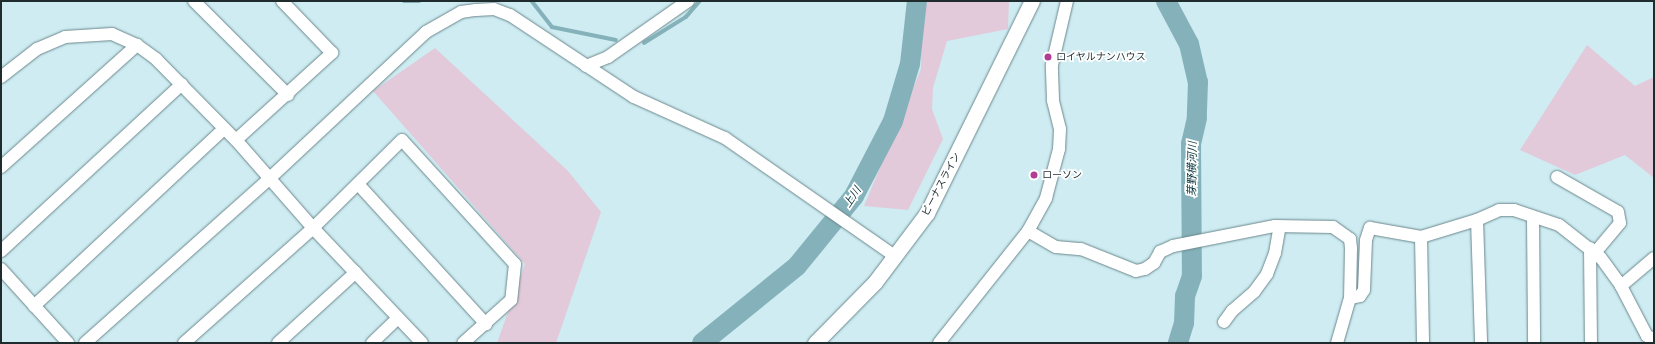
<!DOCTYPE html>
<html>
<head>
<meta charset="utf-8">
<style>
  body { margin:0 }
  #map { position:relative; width:1655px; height:344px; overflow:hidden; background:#ceecf2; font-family:"PT Serif","Noto Sans JP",serif }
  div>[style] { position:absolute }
  .green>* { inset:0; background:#e2cada }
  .stream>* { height:3.5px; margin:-1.75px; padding:0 1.75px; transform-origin:1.75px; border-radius:1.75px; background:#85b2ba }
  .river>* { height:20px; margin:-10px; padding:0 10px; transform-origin:10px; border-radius:10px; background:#85b2ba }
  .roads { filter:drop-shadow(0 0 1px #6b878c) drop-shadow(0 0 1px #6b878c) }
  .minor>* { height:12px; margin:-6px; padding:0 6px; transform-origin:6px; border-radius:6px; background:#fff }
  .major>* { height:15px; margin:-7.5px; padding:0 7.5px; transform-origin:7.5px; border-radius:7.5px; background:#fff }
  .dots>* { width:11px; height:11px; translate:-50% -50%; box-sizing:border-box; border:2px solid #fff; border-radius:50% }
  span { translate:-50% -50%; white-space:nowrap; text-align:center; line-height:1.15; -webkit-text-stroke:3.5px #fff; paint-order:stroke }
  .poi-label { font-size:10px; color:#1f2b2d }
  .left { translate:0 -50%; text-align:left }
  .street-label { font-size:10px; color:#1f2b2d }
  .water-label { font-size:11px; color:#06333a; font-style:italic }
  .frame { position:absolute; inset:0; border:2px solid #1f2b2d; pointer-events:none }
</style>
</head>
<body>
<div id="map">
  <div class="green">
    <i style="clip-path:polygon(920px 1px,1009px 1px,1008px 29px,947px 41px,933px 88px,932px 109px,943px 139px,908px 210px,864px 206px,921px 69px)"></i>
    <i style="clip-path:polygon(1587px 45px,1635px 86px,1654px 77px,1654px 178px,1625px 155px,1575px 175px,1520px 150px)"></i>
    <i style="clip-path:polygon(435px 48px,568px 171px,601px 212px,556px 343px,497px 343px,525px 264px,373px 91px)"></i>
  </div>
  <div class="stream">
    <i style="left:404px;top:1px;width:15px"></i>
    <i style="left:532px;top:1px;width:33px;rotate:52deg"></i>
    <i style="left:552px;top:27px;width:65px;rotate:11.5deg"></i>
    <i style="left:644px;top:43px;width:49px;rotate:-31.8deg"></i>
    <i style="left:686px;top:17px;width:21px;rotate:-49deg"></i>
  </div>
  <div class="river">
    <i style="left:1166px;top:1px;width:49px;rotate:61.9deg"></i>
    <i style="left:1189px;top:44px;width:39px;rotate:77deg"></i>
    <i style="left:1198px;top:82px;width:36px;rotate:92deg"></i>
    <i style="left:1197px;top:118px;width:27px;rotate:103deg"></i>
    <i style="left:1191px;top:144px;width:132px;rotate:89.6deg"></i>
    <i style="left:1192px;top:276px;width:21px;rotate:109deg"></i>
    <i style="left:1185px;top:296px;width:27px;rotate:92deg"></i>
    <i style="left:1184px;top:323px;width:21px;rotate:107deg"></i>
    <i style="left:702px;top:343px;width:122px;rotate:-39deg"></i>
    <i style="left:797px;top:266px;width:90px;rotate:-50.8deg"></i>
    <i style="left:854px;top:196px;width:85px;rotate:-62.5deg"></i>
    <i style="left:893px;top:121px;width:59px;rotate:-73.4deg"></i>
    <i style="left:910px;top:64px;width:63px;rotate:-83.7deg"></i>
  </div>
  <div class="roads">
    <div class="minor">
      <i style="left:194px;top:1px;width:133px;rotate:45deg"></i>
      <i style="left:586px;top:66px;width:24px;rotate:-22deg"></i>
      <i style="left:608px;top:57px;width:98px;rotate:-35deg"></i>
      <i style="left:1px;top:77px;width:46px;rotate:-37.9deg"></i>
      <i style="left:37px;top:49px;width:30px;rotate:-23deg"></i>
      <i style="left:65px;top:37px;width:47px;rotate:-3.7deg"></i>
      <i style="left:112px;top:34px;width:27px;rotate:24deg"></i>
      <i style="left:137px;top:45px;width:24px;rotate:36deg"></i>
      <i style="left:156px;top:59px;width:114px;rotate:45.4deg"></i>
      <i style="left:236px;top:140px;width:117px;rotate:48.8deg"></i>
      <i style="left:313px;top:228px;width:158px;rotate:46.5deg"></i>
      <i style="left:236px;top:140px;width:130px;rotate:-42.2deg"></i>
      <i style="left:332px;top:53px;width:72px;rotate:-133.9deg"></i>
      <i style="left:1px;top:167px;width:183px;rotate:-41.9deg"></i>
      <i style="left:1557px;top:177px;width:70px;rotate:29.8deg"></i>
      <i style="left:1618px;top:212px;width:11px;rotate:80deg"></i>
      <i style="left:1620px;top:223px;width:39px;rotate:130deg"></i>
      <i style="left:358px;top:184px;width:190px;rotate:47.6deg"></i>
      <i style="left:1533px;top:218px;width:125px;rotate:89.5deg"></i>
      <i style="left:1477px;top:220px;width:123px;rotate:88.1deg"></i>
      <i style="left:1028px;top:231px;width:32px;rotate:30deg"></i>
      <i style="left:1056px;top:247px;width:25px;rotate:5deg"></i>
      <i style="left:1081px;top:249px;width:59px;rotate:21.8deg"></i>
      <i style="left:1136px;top:271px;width:9px;rotate:-13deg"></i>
      <i style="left:1145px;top:269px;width:11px;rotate:-34deg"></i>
      <i style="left:1154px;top:263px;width:13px;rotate:-61deg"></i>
      <i style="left:1160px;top:252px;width:14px;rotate:-25deg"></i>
      <i style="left:1173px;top:246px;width:104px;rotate:-11.1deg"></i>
      <i style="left:1275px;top:226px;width:58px;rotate:1deg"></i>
      <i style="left:1333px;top:227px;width:21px;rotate:35deg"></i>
      <i style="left:1350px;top:239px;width:9px;rotate:84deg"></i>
      <i style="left:1351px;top:248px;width:50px;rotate:91.1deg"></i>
      <i style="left:1350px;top:298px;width:47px;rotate:106.1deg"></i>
      <i style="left:1421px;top:237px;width:106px;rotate:88.9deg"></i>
      <i style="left:1590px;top:248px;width:95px;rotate:89.4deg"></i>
      <i style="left:1px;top:251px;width:246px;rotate:-42.7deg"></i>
      <i style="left:1px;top:269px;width:100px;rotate:47.8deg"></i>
      <i style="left:1621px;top:286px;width:43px;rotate:-40.3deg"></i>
      <i style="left:1350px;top:298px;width:10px;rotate:-11deg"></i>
      <i style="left:1360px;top:296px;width:7px;rotate:-56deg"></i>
      <i style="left:1364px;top:290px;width:50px;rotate:-87.7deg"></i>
      <i style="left:1366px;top:240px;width:13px;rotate:-72deg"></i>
      <i style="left:1370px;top:228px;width:52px;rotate:10deg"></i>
      <i style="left:1421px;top:237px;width:59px;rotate:-16.9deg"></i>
      <i style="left:1477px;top:220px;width:24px;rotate:-24deg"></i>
      <i style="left:1499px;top:210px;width:15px"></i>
      <i style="left:1514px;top:210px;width:47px;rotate:18.4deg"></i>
      <i style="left:1559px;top:225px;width:53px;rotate:38.2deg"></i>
      <i style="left:1601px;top:258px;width:34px;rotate:54deg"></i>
      <i style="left:1621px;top:286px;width:56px;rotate:62.5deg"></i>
      <i style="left:1647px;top:336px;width:8px;rotate:23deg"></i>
      <i style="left:34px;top:306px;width:260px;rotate:-43deg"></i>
      <i style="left:1224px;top:322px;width:14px;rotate:-54deg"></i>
      <i style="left:1232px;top:311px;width:29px;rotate:-41deg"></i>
      <i style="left:1254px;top:292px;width:22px;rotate:-54deg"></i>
      <i style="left:1267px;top:274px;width:22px;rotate:-69deg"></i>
      <i style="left:1275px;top:253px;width:27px;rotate:-80deg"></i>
      <i style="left:85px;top:343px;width:248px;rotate:-41.7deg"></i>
      <i style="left:270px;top:178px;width:214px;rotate:-43.1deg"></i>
      <i style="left:426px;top:32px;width:40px;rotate:-29.7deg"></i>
      <i style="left:461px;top:12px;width:15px;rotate:-8deg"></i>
      <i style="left:476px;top:10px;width:18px;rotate:-3deg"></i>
      <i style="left:494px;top:9px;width:17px;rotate:21deg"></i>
      <i style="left:510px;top:15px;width:149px;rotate:33.5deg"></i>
      <i style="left:634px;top:97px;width:100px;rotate:24.3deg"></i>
      <i style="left:725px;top:138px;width:207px;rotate:34.8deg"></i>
      <i style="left:184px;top:343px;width:173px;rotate:-41.7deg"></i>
      <i style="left:313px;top:228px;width:125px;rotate:-44.7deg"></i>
      <i style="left:402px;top:140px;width:168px;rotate:47.7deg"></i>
      <i style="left:515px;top:264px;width:36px;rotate:96deg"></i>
      <i style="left:511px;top:300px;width:64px;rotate:138.1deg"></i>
      <i style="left:278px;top:343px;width:105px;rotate:-42.3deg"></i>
      <i style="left:372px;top:343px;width:36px;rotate:-44deg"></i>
      <i style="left:939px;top:343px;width:143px;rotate:-51.5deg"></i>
      <i style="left:1028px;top:231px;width:38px;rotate:-61deg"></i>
      <i style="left:1046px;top:198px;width:51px;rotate:-75.1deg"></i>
      <i style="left:1059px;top:149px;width:20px;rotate:-87deg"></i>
      <i style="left:1060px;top:129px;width:30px;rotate:-104deg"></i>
      <i style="left:1053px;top:100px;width:35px;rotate:-92deg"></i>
      <i style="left:1052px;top:65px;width:66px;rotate:-76.8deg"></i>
    </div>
    <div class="major">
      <i style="left:815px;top:343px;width:86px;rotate:-45.5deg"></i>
      <i style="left:875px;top:282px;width:86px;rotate:-53deg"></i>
      <i style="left:927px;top:213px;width:237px;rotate:-63.7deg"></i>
    </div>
  </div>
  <div class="dots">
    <i style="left:1048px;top:57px;background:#b23d95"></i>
    <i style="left:1034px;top:175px;background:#b23d95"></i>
  </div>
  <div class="poi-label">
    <span class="left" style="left:1056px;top:57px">ロイヤルナンハウス</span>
    <span class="left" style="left:1042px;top:175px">ローソン</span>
  </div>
  <div class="street-label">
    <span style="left:941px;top:184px;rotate:-62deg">ビーナスライン</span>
  </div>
  <div class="water-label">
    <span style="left:1192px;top:169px;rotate:-89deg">芽野横河川</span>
    <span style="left:852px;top:197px;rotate:-56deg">上川</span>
  </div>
  <div class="frame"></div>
</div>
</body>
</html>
